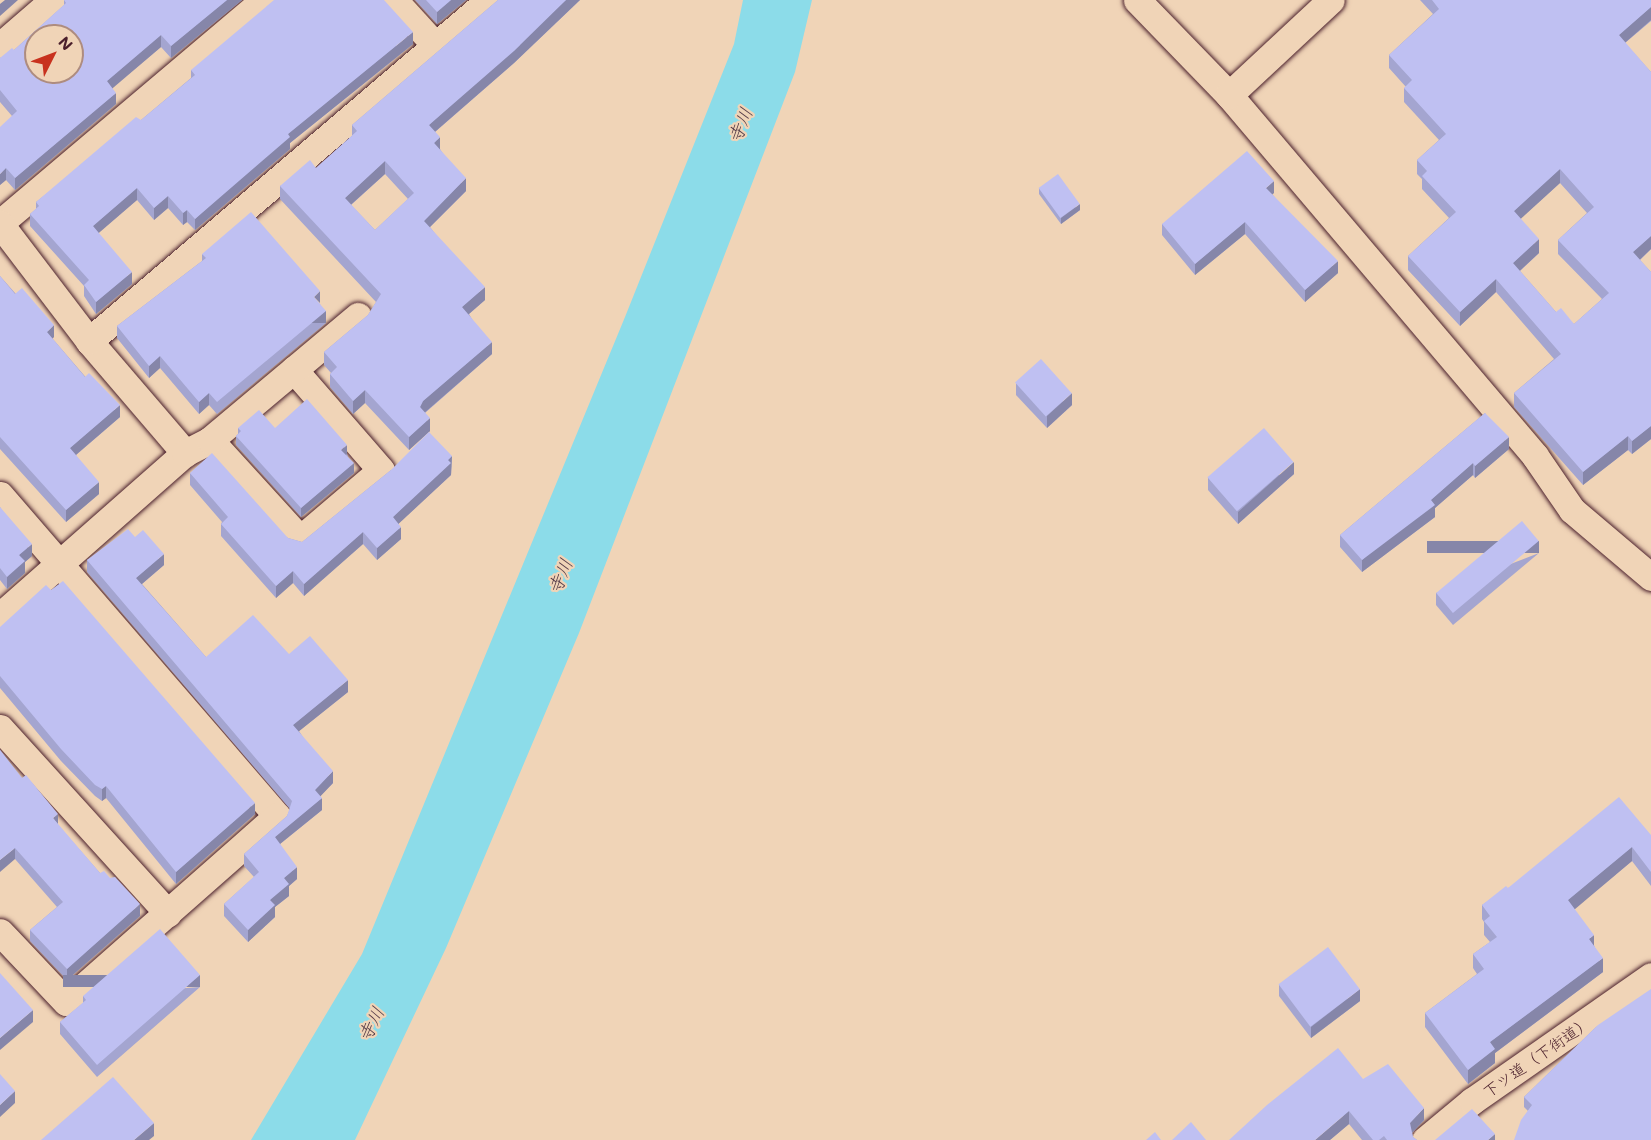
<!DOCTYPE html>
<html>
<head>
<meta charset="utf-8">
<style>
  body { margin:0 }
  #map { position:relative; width:1651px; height:1140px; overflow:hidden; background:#f0d4b7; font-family:Mali,"Klee One",sans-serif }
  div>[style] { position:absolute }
  .water>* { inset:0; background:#8cdce9 }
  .roads { filter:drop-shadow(0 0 2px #4a1f2b) drop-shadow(0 0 2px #4a1f2b) }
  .street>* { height:27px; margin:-13.5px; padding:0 13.5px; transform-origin:13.5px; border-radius:13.5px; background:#f0d4b7 }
  .wall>* { inset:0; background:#a4a5d0 }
  .shaded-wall>* { inset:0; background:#8686a9; transform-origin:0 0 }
  .building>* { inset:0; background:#bfc0f2; transform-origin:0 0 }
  span { translate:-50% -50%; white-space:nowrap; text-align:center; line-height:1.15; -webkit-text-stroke:4.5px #f0d4b7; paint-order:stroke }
  .street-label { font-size:16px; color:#4a1f2b }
  .water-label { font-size:18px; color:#543b48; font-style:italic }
  .north { position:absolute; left:24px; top:24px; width:60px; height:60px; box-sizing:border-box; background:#f0d4b7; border:2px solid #ae8c7f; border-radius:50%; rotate:48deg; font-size:16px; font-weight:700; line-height:24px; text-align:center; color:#4a1f2b }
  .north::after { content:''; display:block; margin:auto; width:21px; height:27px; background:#c8321e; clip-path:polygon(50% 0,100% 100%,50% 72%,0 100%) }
</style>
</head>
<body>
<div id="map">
  <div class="water">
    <i style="clip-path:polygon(743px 0,812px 0,795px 72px,579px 633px,446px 948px,355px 1140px,251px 1140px,362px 954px,625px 317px,734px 44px)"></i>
  </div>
  <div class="roads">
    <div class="street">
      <i style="left:394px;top:0;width:62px;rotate:47.6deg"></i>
      <i style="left:1137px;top:0;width:132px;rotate:45.9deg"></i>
      <i style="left:1229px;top:95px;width:473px;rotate:49.7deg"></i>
      <i style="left:1535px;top:456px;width:65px;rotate:55.6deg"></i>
      <i style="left:1572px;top:510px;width:104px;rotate:40.3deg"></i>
      <i style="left:0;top:46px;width:70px;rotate:-41deg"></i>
      <i style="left:1229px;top:95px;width:139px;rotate:-43deg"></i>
      <i style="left:0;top:223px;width:346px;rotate:-40.2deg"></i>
      <i style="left:0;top:224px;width:147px;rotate:52.7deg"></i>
      <i style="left:89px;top:341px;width:148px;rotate:49.4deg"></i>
      <i style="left:89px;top:341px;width:526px;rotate:-40.45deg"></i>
      <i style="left:210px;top:440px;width:134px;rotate:47.7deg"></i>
      <i style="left:300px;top:539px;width:106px;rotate:-40.4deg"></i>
      <i style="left:381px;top:470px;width:133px;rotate:-131deg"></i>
      <i style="left:0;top:495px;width:424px;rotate:49.2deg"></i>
      <i style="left:277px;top:816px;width:281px;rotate:138.6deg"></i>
      <i style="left:66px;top:1002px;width:96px;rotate:-133.3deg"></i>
      <i style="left:0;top:616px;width:247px;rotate:-41.4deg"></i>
      <i style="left:185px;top:453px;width:28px;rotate:-27deg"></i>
      <i style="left:210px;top:440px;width:193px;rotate:-40deg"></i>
      <i style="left:0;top:728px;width:250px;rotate:47.8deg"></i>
      <i style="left:1425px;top:1140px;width:61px;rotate:-39.7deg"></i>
      <i style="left:1472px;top:1101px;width:218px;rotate:-34.9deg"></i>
    </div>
  </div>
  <div class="wall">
    <i style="clip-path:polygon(64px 0,242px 0,171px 58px,161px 47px,112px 88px,116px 104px,15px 190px,6px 180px,0 185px,12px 116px,0 102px,0 58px,14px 50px,64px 5px)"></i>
    <i style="clip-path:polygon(415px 0,466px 0,437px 24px)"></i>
    <i style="clip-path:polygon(evenodd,498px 0,580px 0,514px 63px,435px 132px,440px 149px,466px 191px,430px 227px,485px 300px,469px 314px,492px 354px,425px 413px,430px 431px,409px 450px,365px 403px,353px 414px,330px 387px,330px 374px,331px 373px,324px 365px,324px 352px,368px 315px,376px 302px,280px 199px,280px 186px,316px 168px,352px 136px,352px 125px,498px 0,385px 174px,408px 199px,375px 230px,351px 205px,385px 174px)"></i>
    <i style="clip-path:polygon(evenodd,1420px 0,1651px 0,1651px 21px,1625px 43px,1651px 72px,1651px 249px,1640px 260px,1651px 272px,1651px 439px,1632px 454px,1628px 450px,1583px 485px,1514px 407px,1514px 393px,1554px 359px,1496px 292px,1460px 326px,1408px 270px,1408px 256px,1449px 218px,1422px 189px,1422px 179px,1417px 174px,1417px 160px,1439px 140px,1404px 102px,1404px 88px,1406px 87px,1389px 68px,1389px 55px,1433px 14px,1420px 0,1560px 183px,1587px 213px,1558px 240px,1558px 254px,1602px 299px,1574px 324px,1556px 312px,1520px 271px,1539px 253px,1520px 219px,1560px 183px)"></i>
    <i style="clip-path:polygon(413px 44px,290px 143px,290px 149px,195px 230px,187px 222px,183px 225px,168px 208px,154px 220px,137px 200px,98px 233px,132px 284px,96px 314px,84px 296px,84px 286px,30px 226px,30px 214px,36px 209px,36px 202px,141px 120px,191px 78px,191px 70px)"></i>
    <i style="clip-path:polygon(1039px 188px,1080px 210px,1061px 224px,1039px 194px)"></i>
    <i style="clip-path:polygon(1274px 193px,1272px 194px,1338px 273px,1305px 302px,1245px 234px,1195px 275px,1162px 235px,1162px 224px)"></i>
    <i style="clip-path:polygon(202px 254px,320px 304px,326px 323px,217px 414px,209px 405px,199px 414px,160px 368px,149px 378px,117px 338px,117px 326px,202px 261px)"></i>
    <i style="clip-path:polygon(0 276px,54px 337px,52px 338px,120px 417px,76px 455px,99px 494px,66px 522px,0 449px)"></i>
    <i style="clip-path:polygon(1016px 383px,1072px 405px,1047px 428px,1016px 395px)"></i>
    <i style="clip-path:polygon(1485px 413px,1509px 449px,1475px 478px,1473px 475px,1435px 508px,1435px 517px,1362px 572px,1340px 547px,1340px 535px)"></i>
    <i style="clip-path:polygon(238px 428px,275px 428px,347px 454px,354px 473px,301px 517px,236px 445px,236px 436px,238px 434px)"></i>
    <i style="clip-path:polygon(452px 456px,451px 475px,398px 524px,401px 539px,377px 560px,363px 544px,304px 596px,293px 583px,276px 598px,221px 536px,221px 524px,222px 522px,190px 485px,190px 473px,288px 538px,302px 542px,391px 470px)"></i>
    <i style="clip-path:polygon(1294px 474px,1238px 524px,1208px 490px,1208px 478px)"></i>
    <i style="clip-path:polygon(0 507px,32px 556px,25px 562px,25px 573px,7px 589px,0 580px)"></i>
    <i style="clip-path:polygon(135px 537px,164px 565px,142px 584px,206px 657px,289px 654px,348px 692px,299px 731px,333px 783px,320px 796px,322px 810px,280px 844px,297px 879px,289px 886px,289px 896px,275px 907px,275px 917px,248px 942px,224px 916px,224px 904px,254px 877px,244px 866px,244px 854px,287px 816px,290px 809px,87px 572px,87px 560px)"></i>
    <i style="clip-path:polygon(1539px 553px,1453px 625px,1436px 605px,1436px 593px)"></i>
    <i style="clip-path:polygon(0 627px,255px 814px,176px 884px,106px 798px,102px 801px,95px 796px,61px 761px,0 688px)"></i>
    <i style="clip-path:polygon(0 750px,58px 825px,100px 873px,140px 916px,67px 980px,30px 941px,30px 930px,57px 907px,15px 859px)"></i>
    <i style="clip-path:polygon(1651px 835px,1651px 886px,1632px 861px,1574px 909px,1594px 945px,1603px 972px,1495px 1053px,1495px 1063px,1468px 1084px,1425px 1027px,1425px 1013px,1477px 974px,1473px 968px,1473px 954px,1490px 942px,1484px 935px,1484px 922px,1482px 919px,1482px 905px,1508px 888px)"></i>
    <i style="clip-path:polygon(1279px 985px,1360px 1001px,1311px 1038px,1279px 996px)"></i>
    <i style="clip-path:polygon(200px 987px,97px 1077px,60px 1034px,60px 1022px,83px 1003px,83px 996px)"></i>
    <i style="clip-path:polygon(1598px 1025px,1528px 1111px,1524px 1107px,1524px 1097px)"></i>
    <i style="clip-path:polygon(1363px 1079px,1424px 1120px,1412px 1133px,1413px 1137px,1417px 1140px,1362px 1140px,1349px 1124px,1330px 1140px)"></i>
  </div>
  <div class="shaded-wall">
    <i style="clip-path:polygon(5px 0,18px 0,0 16px,0 4px)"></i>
    <i style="clip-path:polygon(227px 0,242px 0,171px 58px,171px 46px)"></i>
    <i style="clip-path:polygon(451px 0,466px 0,437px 24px,437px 12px)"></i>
    <i style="clip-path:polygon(566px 0,580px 0,514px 63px,429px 137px,429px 125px)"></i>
    <i style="clip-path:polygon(1651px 7px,1651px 20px,1619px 48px,1619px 35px)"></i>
    <i style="clip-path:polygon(413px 32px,413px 44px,290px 143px,290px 149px,195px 230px,195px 219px,288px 134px)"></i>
    <i style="clip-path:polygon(161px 35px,161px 47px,107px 93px,107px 81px)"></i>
    <i style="clip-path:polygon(116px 93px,116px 104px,15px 190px,15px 178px)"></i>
    <i style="clip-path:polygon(440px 137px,440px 150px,434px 143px)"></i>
    <i style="clip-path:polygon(385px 161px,385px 174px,345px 210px,345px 198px)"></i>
    <i style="clip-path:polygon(6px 168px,6px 180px,0 185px,0 174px)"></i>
    <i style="clip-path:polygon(1560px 169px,1560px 183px,1514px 225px,1514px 211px)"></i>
    <i style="clip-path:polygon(466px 178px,466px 191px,424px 233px,424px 221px)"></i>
    <i style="clip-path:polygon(1274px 181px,1274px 193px,1266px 200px,1266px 188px)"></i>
    <i style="clip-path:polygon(137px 188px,137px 200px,93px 238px,93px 226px)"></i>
    <i style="clip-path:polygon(168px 196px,168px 208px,154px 220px,154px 208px)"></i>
    <i style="clip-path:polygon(1080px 204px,1080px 210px,1061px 224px,1061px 218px)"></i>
    <i style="clip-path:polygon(187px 210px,187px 222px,183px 225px,183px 213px)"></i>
    <i style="clip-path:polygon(1245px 222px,1245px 234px,1195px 275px,1195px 264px)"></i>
    <i style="clip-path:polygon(1651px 236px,1651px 249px,1633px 266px,1633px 252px)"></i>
    <i style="clip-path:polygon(1539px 239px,1539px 253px,1513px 277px,1513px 263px)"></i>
    <i style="clip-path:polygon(1338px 261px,1338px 273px,1305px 302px,1305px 290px)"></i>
    <i style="clip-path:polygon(132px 272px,132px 284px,96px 314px,96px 302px)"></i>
    <i style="clip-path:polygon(1496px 279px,1496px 292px,1460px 326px,1460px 312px)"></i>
    <i style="clip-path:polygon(485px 287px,485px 300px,462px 320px,462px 307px)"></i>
    <i style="clip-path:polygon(320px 291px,320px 303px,314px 297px)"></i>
    <i style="left:326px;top:311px;width:12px;height:142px;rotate:90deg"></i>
    <i style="clip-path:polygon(54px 325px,54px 337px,47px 344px,47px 332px)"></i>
    <i style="clip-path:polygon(492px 342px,492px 354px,423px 414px,420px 407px,423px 401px)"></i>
    <i style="clip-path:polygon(160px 356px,160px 368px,149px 378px,149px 366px)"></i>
    <i style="clip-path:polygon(365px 390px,365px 403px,353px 414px,353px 401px)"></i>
    <i style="clip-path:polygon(209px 393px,209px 405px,199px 414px,199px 402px)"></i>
    <i style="clip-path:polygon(1072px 393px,1072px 405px,1047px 428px,1047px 416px)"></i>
    <i style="clip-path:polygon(120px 405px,120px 417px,70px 460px,70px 448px)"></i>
    <i style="clip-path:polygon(430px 418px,430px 431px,409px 450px,409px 437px)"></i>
    <i style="clip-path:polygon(1651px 426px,1651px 439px,1632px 454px,1632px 441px)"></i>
    <i style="clip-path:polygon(1628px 436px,1628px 450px,1583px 485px,1583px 472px)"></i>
    <i style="clip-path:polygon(1509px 437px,1509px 449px,1475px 478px,1475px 466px)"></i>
    <i style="clip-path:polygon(347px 445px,347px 454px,341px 459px,341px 450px)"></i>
    <i style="clip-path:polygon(452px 456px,451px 475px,393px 529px,393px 517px)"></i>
    <i style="clip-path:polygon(1294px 462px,1294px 474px,1238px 524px,1238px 512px)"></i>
    <i style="clip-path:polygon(354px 463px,354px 473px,301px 517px,301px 508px)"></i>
    <i style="clip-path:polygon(1473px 463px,1473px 475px,1435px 508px,1435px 517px,1362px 572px,1362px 560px)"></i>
    <i style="clip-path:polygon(99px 482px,99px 494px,66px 522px,66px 510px)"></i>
    <i style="clip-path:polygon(401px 527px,401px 539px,377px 560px,377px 548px)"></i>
    <i style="clip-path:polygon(363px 532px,363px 544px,304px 596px,304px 584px)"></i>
    <i style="left:1539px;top:541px;width:12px;height:112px;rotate:90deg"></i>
    <i style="clip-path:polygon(32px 544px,32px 556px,25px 562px,25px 573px,7px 589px,7px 577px,19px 555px)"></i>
    <i style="clip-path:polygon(164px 554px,164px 565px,136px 589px,136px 578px)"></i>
    <i style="clip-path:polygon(293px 571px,293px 583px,276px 598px,276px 586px)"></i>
    <i style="clip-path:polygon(348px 680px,348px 692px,293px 736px,293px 725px)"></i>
    <i style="clip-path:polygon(333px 771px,333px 783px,315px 802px,315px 790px)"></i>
    <i style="clip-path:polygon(106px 786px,106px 798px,102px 801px,102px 789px)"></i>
    <i style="clip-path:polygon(322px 798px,322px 810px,275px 848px,275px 837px)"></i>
    <i style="clip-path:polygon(255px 803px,255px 814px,176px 884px,176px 872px)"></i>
    <i style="clip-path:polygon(58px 814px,58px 825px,53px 818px)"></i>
    <i style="clip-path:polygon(1632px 847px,1632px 861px,1568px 915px,1568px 900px)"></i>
    <i style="clip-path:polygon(15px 848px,15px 859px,0 872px,0 860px)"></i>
    <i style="clip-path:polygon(297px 867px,297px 879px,289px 886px,289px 896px,275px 907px,275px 917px,248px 942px,248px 930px,270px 900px,284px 878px)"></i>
    <i style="clip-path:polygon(140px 904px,140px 916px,67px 980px,67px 969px)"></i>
    <i style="clip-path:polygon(1594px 935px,1594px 949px,1589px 939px)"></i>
    <i style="clip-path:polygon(1603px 958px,1603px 972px,1495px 1053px,1495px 1063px,1468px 1084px,1468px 1070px,1490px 1042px)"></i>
    <i style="left:200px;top:975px;width:12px;height:137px;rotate:90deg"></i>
    <i style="clip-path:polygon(1360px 989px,1360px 1001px,1311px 1038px,1311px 1027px)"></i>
    <i style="clip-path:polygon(33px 1010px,33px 1022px,0 1050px,0 1038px)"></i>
    <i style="clip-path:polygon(15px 1091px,15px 1103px,0 1117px,0 1105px)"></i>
    <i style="clip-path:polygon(1424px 1108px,1424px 1120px,1410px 1135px,1410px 1123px)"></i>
    <i style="clip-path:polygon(1349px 1111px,1349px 1124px,1330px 1140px,1315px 1140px)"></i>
    <i style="clip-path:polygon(154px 1123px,154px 1136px,149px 1140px,134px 1140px)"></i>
    <i style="clip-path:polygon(1495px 1134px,1495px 1140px,1488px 1140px)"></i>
  </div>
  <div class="building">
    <i style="clip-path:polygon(evenodd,64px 0,227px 0,171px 46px,161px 35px,107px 81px,116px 93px,15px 178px,6px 168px,0 174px,0 127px,17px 111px,0 90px,0 58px,12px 48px,14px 50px,66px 3px,64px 0,36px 36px,72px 36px,72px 72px,36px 72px,36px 36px)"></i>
    <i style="clip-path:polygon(274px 0,384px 0,413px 32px,288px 134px,290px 137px,195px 219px,187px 210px,183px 213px,168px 196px,154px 208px,137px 188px,93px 226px,132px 272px,96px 302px,84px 285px,89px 280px,30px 214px,39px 206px,36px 202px,136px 117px,141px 120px,195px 75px,191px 70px)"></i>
    <i style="clip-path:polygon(426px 0,451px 0,437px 12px)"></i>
    <i style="clip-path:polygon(evenodd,498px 0,566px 0,514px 51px,429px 125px,440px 137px,434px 143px,466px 178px,424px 221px,485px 287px,462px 307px,492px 342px,423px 401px,420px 407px,430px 418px,409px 437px,365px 390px,353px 401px,330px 374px,337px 367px,324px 352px,368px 315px,381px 294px,280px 186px,310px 160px,316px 168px,357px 131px,352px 125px,498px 0,385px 161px,414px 193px,375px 230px,345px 198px,385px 161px)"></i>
    <i style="clip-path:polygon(evenodd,1432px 0,1651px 0,1651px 7px,1619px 35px,1651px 72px,1651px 236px,1633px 252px,1651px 272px,1651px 426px,1632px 441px,1628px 436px,1583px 472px,1514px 393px,1561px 354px,1496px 279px,1460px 312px,1408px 256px,1456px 212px,1422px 176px,1427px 171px,1417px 160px,1446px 134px,1404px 88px,1412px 80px,1389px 55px,1439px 9px,1432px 0,1560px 169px,1594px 207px,1558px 240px,1609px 293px,1574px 324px,1561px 308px,1556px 312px,1513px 263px,1539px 239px,1514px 211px,1560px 169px)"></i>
    <i style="clip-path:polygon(1247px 151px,1274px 181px,1266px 188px,1338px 261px,1305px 290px,1245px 222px,1195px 264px,1162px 224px)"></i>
    <i style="left:1058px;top:174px;width:37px;height:24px;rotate:54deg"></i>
    <i style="clip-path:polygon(251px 212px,320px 291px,314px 297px,326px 311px,217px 402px,209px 393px,199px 402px,160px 356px,149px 366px,117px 326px,206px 258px,202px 254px)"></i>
    <i style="clip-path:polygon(0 276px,15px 294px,22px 288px,54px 325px,47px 332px,85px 377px,89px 373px,120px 405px,70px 448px,99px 482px,66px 510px,0 437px)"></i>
    <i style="left:1041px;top:359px;width:46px;height:35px;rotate:48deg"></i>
    <i style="clip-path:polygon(307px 399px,347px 445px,341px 450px,354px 463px,301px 508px,236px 436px,241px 431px,238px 428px,259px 410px,275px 428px)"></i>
    <i style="clip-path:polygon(1485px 413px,1509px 437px,1475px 466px,1473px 463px,1431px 500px,1435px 505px,1362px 560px,1340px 535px)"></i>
    <i style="left:1264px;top:428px;width:45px;height:75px;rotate:49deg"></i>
    <i style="clip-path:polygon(429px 432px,452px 456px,448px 460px,451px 463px,393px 517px,401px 527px,377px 548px,363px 532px,304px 584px,293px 571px,276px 586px,221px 524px,228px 517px,190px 473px,212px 453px,288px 538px,302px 542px,391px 470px)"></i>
    <i style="clip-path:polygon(0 507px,32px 544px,19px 555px,25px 561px,7px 577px,0 568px)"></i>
    <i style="left:1522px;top:521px;width:26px;height:112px;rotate:50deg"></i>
    <i style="clip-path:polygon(128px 529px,135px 537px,143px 530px,164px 554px,136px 578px,206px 657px,253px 615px,289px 654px,310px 636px,348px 680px,293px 725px,333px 771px,315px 790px,322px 798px,275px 837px,297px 867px,284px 878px,289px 884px,270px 900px,275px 905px,248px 930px,224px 904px,259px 872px,244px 854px,287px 816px,292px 801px,87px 560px)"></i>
    <i style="clip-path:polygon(63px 581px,255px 803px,176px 872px,106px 786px,102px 789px,95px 785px,61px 749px,0 676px,0 627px,46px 585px,51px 590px)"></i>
    <i style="clip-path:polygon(0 750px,22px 778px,26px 775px,58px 814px,53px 818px,100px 873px,104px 871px,110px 878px,115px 877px,140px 904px,67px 969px,30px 930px,63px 902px,15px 848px,0 860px)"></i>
    <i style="clip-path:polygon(1619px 797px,1651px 835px,1651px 872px,1632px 847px,1568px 900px,1594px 935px,1589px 939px,1603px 958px,1490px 1042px,1495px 1049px,1468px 1070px,1425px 1013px,1484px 969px,1473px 954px,1497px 937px,1484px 921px,1490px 916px,1482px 905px,1506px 886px,1508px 888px)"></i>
    <i style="clip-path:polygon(160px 929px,200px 975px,97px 1065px,60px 1022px,86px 1000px,83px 996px)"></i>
    <i style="left:1328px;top:947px;width:53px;height:62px;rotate:53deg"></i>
    <i style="clip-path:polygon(0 973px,33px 1010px,0 1038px)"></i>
    <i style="clip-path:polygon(1651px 989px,1651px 1140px,1514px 1140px,1521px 1120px,1532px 1105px,1524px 1097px,1598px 1025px)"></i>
    <i style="clip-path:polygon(1338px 1048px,1363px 1079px,1388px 1064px,1424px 1108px,1410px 1123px,1413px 1137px,1417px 1140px,1387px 1140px,1384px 1136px,1379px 1140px,1373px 1140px,1349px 1111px,1315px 1140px,1229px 1140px,1267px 1105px)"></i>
    <i style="clip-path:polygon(0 1074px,15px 1091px,0 1105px)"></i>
    <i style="clip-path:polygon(113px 1077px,154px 1123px,134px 1140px,41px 1140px)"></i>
    <i style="clip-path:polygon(1472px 1109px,1495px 1134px,1488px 1140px,1432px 1140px,1435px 1140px)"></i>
    <i style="clip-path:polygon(1191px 1122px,1206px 1140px,1172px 1140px)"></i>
    <i style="clip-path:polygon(1155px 1132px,1161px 1140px,1146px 1140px)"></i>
  </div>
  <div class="street-label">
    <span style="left:1537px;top:1057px;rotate:-35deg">下ツ道（下街道）</span>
  </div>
  <div class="water-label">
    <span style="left:740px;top:125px;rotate:-68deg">寺川</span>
    <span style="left:560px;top:576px;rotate:-68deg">寺川</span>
    <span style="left:371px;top:1024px;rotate:-64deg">寺川</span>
  </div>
  <div class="north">N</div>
</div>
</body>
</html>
